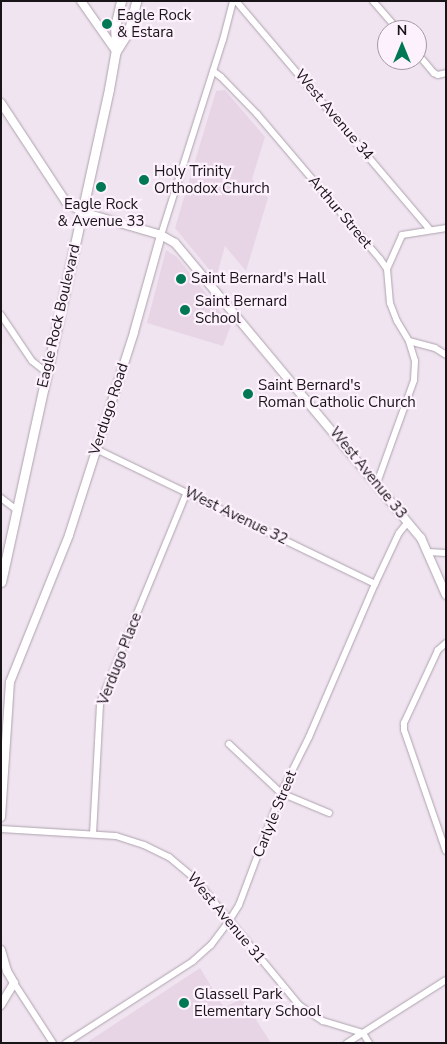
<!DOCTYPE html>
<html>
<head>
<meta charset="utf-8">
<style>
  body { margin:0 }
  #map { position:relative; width:447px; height:1044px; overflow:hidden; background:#f0e4f0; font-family:"Nunito Sans",sans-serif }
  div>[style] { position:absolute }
  .built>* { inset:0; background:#e7d5e6 }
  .roads { filter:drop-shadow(0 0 1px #ada2ad) drop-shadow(0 0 1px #ada2ad) }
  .minor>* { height:6px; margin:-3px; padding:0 3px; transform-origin:3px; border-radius:3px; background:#fff }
  .tertiary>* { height:8px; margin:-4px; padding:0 4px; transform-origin:4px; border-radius:4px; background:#fff }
  .secondary>* { height:9px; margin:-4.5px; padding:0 4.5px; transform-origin:4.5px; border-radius:4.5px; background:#fff }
  .dots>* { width:14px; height:14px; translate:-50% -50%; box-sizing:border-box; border:2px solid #fdf1fd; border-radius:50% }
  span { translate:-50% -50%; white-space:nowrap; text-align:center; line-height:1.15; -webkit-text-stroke:4.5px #fdf1fd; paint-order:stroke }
  .poi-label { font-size:15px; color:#181418 }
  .left { translate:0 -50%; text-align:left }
  .street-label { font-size:15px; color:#181418 }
  .frame { position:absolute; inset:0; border:2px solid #181418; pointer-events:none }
  .north { position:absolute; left:377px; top:20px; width:50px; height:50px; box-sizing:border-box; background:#fdf1fd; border:1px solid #a199a1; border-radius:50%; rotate:0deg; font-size:14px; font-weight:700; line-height:20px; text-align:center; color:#181418 }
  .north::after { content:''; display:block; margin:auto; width:18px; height:22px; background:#007854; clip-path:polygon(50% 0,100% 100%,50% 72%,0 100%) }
</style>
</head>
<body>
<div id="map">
  <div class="built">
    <i style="clip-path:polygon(225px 90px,265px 137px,252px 179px,268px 198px,246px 271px,225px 246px,216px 278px,175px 228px,216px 91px)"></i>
    <i style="clip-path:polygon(166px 250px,177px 257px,231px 325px,223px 346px,147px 323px)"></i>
    <i style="clip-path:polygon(200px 968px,224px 1008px,242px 998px,271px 1043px,86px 1043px)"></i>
  </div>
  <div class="roads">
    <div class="minor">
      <i style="left:236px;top:1px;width:300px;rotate:49.7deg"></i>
      <i style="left:373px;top:1px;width:38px;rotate:49deg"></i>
      <i style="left:417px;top:53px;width:26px;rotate:50deg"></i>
      <i style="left:434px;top:73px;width:4px;rotate:27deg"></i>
      <i style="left:438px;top:75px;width:8px;rotate:-14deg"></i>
      <i style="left:213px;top:71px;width:10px;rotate:37deg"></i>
      <i style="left:221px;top:77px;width:52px;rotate:45.8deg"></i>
      <i style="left:257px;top:114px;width:190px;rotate:49.7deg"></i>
      <i style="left:380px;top:259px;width:12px;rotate:55deg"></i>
      <i style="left:387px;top:269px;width:34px;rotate:85deg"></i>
      <i style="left:390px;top:303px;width:19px;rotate:69deg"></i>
      <i style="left:397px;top:321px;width:23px;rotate:59deg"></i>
      <i style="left:409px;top:341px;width:27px;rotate:15deg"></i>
      <i style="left:435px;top:348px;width:13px;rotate:32deg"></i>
      <i style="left:161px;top:235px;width:205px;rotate:-72.4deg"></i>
      <i style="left:223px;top:40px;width:40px;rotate:-75.6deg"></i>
      <i style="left:387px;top:269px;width:37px;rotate:-66deg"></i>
      <i style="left:402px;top:235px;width:45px;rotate:-9deg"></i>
      <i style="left:1px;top:315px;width:55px;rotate:56deg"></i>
      <i style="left:32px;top:361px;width:18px;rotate:38deg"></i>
      <i style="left:96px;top:449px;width:310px;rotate:25.8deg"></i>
      <i style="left:377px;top:483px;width:109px;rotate:-70.2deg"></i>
      <i style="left:414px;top:380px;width:19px;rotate:-87deg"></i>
      <i style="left:415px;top:361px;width:21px;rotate:-107deg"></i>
      <i style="left:1px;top:498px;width:20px;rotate:37deg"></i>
      <i style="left:428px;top:552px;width:18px;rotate:3deg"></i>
      <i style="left:446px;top:643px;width:11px;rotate:139deg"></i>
      <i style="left:438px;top:650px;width:81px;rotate:115deg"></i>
      <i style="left:404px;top:723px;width:7px;rotate:90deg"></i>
      <i style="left:404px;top:730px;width:128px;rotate:70.9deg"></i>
      <i style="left:229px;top:744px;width:71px;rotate:43.3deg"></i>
      <i style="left:281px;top:793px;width:52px;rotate:22.6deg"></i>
      <i style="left:1px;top:829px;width:115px;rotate:3.5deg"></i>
      <i style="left:116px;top:836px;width:29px;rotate:18deg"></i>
      <i style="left:144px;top:845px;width:28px;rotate:26deg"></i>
      <i style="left:169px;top:857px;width:35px;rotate:40deg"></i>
      <i style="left:196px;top:880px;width:162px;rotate:50.5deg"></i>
      <i style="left:299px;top:1005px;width:29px;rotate:34deg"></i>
      <i style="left:323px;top:1021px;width:42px;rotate:16.7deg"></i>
      <i style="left:363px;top:1033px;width:12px;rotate:59deg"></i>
      <i style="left:93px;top:834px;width:131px;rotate:-86.9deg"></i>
      <i style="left:100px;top:703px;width:228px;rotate:-67.6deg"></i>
      <i style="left:14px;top:983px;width:72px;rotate:57deg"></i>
      <i style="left:66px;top:1043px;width:151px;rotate:-32.8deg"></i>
      <i style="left:193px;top:961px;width:24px;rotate:-42deg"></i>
      <i style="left:211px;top:945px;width:30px;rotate:-53deg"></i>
      <i style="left:229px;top:921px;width:19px;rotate:-58deg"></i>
      <i style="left:239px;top:905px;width:120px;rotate:-69.4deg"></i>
      <i style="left:281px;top:793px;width:63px;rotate:-63.4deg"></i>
      <i style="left:309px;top:737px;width:167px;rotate:-66.7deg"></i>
      <i style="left:375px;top:584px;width:56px;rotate:-64.8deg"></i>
      <i style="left:399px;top:533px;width:14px;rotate:-51deg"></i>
      <i style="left:347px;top:1043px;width:117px;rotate:-32.5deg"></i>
    </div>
    <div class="tertiary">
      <i style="left:81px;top:1px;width:61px;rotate:55deg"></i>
      <i style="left:1px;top:103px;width:118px;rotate:56.7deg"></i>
      <i style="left:66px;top:202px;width:19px;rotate:32deg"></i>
      <i style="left:82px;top:212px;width:82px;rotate:16.2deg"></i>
      <i style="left:161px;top:235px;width:16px;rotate:30deg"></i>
      <i style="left:175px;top:243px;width:384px;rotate:50.2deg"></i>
      <i style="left:421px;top:538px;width:62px;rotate:66.3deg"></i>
      <i style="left:1px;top:817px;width:135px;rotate:-86.2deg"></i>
      <i style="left:10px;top:682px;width:158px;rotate:-68.1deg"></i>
      <i style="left:69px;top:535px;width:213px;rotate:-72.2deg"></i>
      <i style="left:134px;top:332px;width:101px;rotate:-74.4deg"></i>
      <i style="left:1px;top:950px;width:22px;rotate:74deg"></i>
      <i style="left:7px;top:971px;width:14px;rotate:60deg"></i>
      <i style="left:14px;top:983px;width:26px;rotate:121deg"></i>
    </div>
    <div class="secondary">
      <i style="left:116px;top:51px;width:25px;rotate:-58deg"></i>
      <i style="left:129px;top:30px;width:30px;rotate:-76deg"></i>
      <i style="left:1px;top:582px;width:505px;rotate:-77.64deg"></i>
      <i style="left:109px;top:89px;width:39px;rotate:-80deg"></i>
      <i style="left:116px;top:51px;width:24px;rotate:-92deg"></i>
      <i style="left:115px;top:27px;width:27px;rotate:-77deg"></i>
    </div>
  </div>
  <div class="dots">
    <i style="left:107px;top:24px;background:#007854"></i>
    <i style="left:144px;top:180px;background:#007854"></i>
    <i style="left:101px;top:187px;background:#007854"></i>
    <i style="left:181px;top:279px;background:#007854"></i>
    <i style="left:185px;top:310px;background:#007854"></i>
    <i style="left:248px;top:394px;background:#007854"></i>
    <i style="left:184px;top:1003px;background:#007854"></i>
  </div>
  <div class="poi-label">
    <span class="left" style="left:117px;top:24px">Eagle Rock<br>&amp; Estara</span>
    <span class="left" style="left:154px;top:180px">Holy Trinity<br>Orthodox Church</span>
    <span style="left:101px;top:213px">Eagle Rock<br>&amp; Avenue 33</span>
    <span class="left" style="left:191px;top:279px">Saint Bernard's Hall</span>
    <span class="left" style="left:195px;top:310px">Saint Bernard<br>School</span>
    <span class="left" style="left:258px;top:394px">Saint Bernard's<br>Roman Catholic Church</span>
    <span class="left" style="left:194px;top:1003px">Glassell Park<br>Elementary School</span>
  </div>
  <div class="street-label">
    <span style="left:334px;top:115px;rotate:50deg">West Avenue 34</span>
    <span style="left:340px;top:212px;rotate:50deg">Arthur Street</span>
    <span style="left:59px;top:316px;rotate:-77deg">Eagle Rock Boulevard</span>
    <span style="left:109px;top:409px;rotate:-72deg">Verdugo Road</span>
    <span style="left:368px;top:473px;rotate:51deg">West Avenue 33</span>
    <span style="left:236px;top:516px;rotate:26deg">West Avenue 32</span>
    <span style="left:120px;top:659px;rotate:-69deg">Verdugo Place</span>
    <span style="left:275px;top:814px;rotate:-68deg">Carlyle Street</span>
    <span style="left:226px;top:918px;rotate:50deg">West Avenue 31</span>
  </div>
  <div class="frame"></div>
  <div class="north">N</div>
</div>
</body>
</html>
